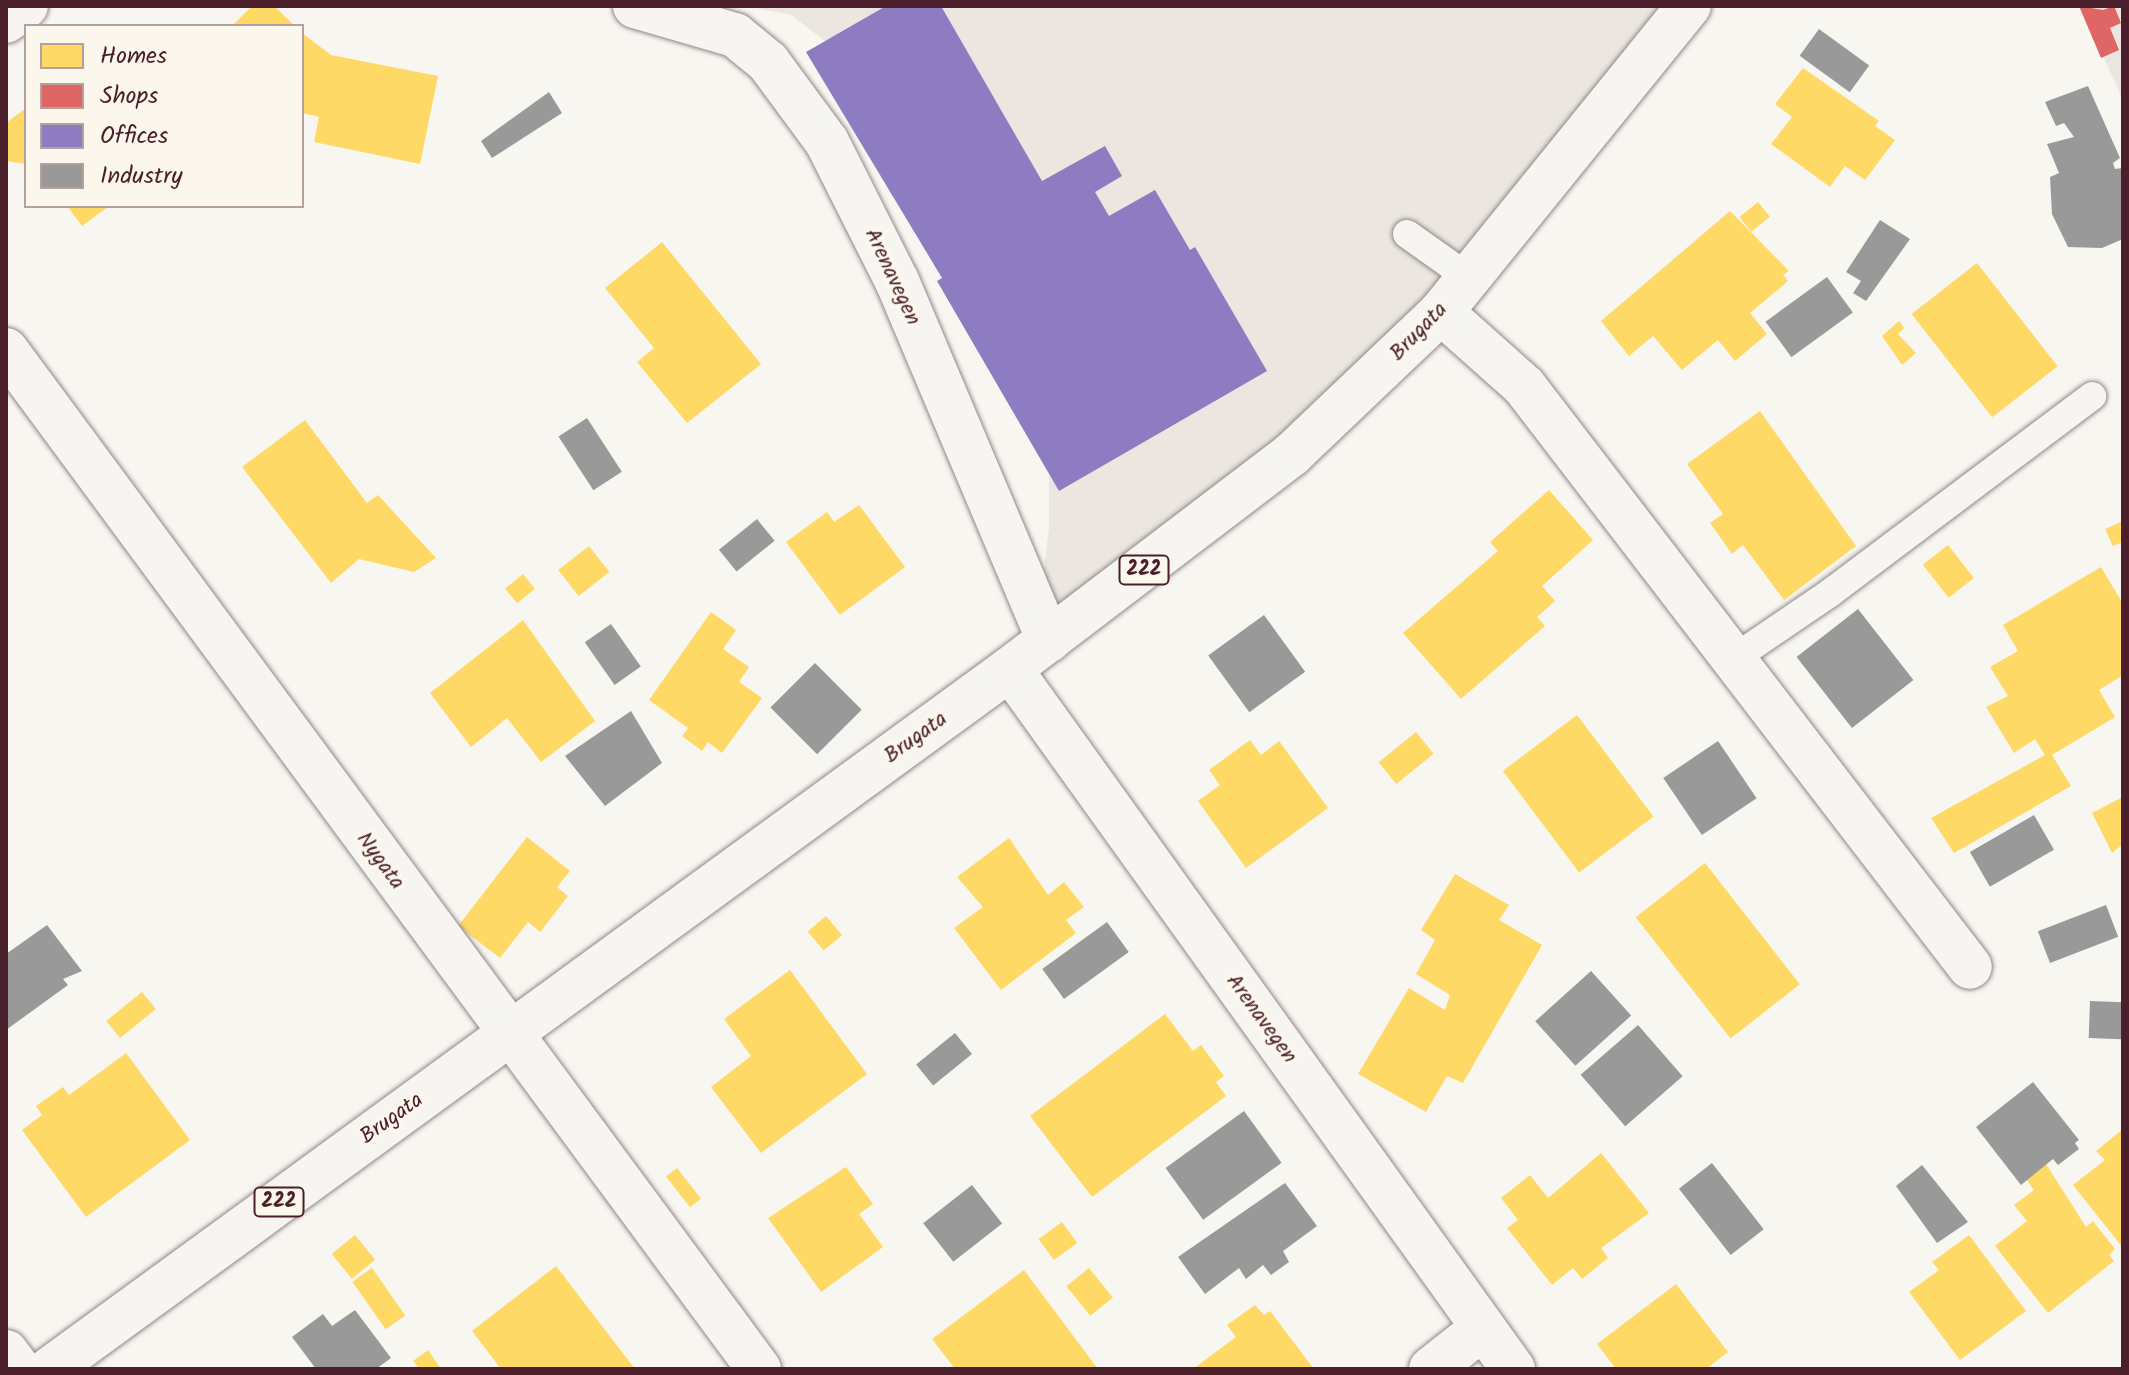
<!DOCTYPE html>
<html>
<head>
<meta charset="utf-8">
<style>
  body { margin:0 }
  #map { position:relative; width:2129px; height:1375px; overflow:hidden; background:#f8f6f0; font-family:Kalam,sans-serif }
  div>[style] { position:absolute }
  .built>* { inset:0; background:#ebe6df }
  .homes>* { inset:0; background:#ffd966; transform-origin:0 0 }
  .shops>* { inset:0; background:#e06666 }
  .offices>* { inset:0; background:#8e7cc3 }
  .industry>* { inset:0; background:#999; transform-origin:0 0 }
  .roads { filter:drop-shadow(0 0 2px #918787) drop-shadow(0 0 2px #918787) }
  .service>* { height:28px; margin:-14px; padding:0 14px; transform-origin:14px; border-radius:14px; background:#f6f5f1 }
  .minor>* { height:44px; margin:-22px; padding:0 22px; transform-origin:22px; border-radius:22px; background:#f6f5f1 }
  .primary>* { height:44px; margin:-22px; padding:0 22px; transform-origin:22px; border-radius:22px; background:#f6f5f1 }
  span { translate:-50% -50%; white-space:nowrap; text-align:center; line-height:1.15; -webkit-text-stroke:8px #fbf7ec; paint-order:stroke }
  .shield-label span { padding:2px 6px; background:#fbf7ec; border:2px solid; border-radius:6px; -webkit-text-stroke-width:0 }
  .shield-label { font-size:20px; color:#4a1f2b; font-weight:700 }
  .street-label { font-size:22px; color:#4a1f2b }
  .frame { position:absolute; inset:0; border:8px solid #4a1f2b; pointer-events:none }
  .legend { position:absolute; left:24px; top:24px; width:280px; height:184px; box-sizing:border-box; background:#fbf7ec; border:2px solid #b4a19f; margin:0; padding:10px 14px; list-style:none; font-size:24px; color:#4a1f2b }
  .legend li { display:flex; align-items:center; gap:16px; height:40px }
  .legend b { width:40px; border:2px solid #b4a19f }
</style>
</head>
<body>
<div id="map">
  <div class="built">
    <i style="clip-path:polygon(747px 6px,1706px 6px,1512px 252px,1035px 645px,1049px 528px,1049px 401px,891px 91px,791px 15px)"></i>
    <i style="clip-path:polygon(2080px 6px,2123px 6px,2123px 100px)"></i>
  </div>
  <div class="homes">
    <i style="clip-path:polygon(252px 6px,274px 6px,295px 26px,232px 26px)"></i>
    <i style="clip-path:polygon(302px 33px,331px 55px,438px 76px,420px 164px,314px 142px,319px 117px,302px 113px)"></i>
    <i style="clip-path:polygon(1803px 68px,1879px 121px,1875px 126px,1895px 140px,1865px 180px,1845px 166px,1830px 187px,1771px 144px,1792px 117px,1775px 104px)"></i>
    <i style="clip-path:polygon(26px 108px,26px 164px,6px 161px,6px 123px)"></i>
    <i style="left:1758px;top:202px;width:19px;height:24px;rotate:51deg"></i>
    <i style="clip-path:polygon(67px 206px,109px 206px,82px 226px)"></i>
    <i style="clip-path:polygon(1730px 211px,1789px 271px,1783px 275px,1788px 281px,1750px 313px,1767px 334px,1735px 361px,1718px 340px,1682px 370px,1653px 336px,1629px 356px,1601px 321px)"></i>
    <i style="clip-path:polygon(662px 242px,761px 364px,687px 423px,637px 362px,654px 348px,605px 288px)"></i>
    <i style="left:1977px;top:263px;width:131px;height:83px;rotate:52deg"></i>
    <i style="clip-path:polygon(1899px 321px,1904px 328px,1898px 334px,1916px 353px,1902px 365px,1882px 336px)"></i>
    <i style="clip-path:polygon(1760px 411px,1856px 546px,1784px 600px,1743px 545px,1732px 554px,1710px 523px,1723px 514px,1687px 464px)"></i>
    <i style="clip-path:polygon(305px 420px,367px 503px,378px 495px,436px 558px,414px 572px,359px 559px,331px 583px,242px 467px)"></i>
    <i style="clip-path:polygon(1549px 490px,1593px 540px,1542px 586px,1555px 601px,1537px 617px,1545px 626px,1461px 699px,1403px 633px,1498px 551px,1490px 542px)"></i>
    <i style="clip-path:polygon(859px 505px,905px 567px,840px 615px,786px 542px,827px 512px,834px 522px)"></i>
    <i style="clip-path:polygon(2123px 521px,2123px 542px,2113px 546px,2105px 529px)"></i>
    <i style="left:1948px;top:545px;width:42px;height:32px;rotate:52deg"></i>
    <i style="left:589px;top:546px;width:33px;height:39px;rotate:52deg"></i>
    <i style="clip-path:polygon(2101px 567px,2123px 604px,2123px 675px,2099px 690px,2115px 717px,2052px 755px,2071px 786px,1954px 853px,1931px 818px,2045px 755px,2035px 739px,2014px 753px,1986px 707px,2008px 696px,1990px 667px,2018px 651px,2003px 625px)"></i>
    <i style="left:523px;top:574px;width:19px;height:23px;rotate:51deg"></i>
    <i style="clip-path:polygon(711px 612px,736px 630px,723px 649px,749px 667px,739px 682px,762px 698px,722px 753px,708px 742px,702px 751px,682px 736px,688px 728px,649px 700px)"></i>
    <i style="clip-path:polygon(523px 620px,595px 721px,541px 762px,507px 718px,471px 747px,430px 693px)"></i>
    <i style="left:1577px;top:715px;width:127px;height:93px;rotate:53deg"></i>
    <i style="left:1416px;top:732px;width:28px;height:48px;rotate:51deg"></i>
    <i style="clip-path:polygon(1250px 740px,1261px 755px,1279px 741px,1328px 808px,1246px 868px,1198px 801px,1220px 785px,1209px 770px)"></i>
    <i style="clip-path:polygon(2123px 797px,2123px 844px,2112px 853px,2092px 813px)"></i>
    <i style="clip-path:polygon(527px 837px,570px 871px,557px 887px,568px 896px,540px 932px,528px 922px,500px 958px,458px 926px)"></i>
    <i style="clip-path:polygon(1009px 838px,1048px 895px,1064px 882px,1084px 907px,1066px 920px,1076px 933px,1001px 990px,954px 928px,983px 907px,957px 877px)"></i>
    <i style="left:1705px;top:863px;width:154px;height:88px;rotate:52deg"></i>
    <i style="clip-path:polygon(1455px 874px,1509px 905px,1499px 920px,1542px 945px,1463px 1083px,1447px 1076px,1426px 1112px,1358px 1074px,1409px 988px,1445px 1010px,1450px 995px,1416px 974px,1435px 940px,1421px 930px)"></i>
    <i style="left:826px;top:916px;width:25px;height:24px;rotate:50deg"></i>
    <i style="clip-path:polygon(790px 970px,867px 1074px,761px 1153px,711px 1087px,751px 1056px,724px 1019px)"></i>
    <i style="left:142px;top:992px;width:22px;height:46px;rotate:51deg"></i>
    <i style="clip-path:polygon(1165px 1014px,1193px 1051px,1201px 1045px,1224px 1076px,1216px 1082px,1226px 1096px,1092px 1197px,1030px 1116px)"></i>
    <i style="clip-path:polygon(126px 1053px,190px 1140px,86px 1217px,22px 1130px,42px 1115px,36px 1106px,63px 1087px,69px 1095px)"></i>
    <i style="clip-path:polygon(2123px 1129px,2123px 1248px,2073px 1185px,2105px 1160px,2096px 1151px)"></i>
    <i style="clip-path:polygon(1601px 1153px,1649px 1213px,1601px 1248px,1608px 1258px,1582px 1279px,1573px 1268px,1552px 1285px,1507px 1228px,1518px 1220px,1501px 1198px,1530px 1175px,1548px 1198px)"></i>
    <i style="clip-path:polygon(2046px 1164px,2086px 1227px,2093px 1221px,2115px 1249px,2109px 1255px,2114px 1261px,2048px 1313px,1995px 1246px,2027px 1221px,2014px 1205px,2034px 1190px,2026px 1179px)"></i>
    <i style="clip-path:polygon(846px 1167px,873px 1204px,859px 1214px,883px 1247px,821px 1292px,768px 1218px)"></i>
    <i style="left:677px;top:1168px;width:39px;height:14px;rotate:52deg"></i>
    <i style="left:1062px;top:1222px;width:26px;height:29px;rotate:54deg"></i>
    <i style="left:355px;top:1235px;width:32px;height:30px;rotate:51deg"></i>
    <i style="clip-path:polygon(1969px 1235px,2026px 1311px,1960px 1360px,1909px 1292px,1939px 1270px,1932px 1262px)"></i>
    <i style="clip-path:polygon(556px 1266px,635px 1369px,501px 1369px,472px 1331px)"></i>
    <i style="left:372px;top:1268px;width:58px;height:24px;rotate:55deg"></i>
    <i style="left:1089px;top:1268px;width:38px;height:29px;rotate:51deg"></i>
    <i style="clip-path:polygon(1024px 1270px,1098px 1369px,955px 1369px,932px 1339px)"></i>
    <i style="clip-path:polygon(1676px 1284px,1728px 1352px,1706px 1369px,1616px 1369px,1597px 1344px)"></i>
    <i style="clip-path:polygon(1255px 1305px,1264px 1315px,1270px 1311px,1314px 1369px,1193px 1369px,1236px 1337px,1227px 1325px)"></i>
    <i style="clip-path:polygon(428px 1350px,441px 1369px,420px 1369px,413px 1361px)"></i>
  </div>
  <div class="shops">
    <i style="clip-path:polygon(2079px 6px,2103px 10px,2114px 6px,2121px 23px,2110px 28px,2119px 50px,2101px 58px)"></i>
  </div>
  <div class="offices">
    <i style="clip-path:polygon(886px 6px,941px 6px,1042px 181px,1105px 146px,1122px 176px,1095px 192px,1109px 216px,1155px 190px,1190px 250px,1195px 247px,1267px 371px,1059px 491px,937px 281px,942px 278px,806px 52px)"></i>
  </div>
  <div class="industry">
    <i style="left:1819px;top:29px;width:62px;height:33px;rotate:36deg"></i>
    <i style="clip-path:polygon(2088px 86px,2120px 158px,2113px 163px,2115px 169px,2123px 168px,2123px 239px,2102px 248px,2068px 247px,2052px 214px,2050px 177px,2059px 173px,2047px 144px,2074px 137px,2064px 123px,2056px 126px,2045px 102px)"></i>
    <i style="clip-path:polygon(549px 92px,562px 113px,492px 158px,481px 141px)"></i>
    <i style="clip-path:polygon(1880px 220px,1910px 239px,1866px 301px,1853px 293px,1861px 281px,1846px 272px)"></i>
    <i style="left:1827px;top:277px;width:44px;height:76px;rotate:54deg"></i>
    <i style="left:587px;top:418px;width:64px;height:34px;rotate:57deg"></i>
    <i style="left:757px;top:519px;width:28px;height:49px;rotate:51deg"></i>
    <i style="left:1858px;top:609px;width:90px;height:78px;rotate:52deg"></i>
    <i style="left:1264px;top:615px;width:70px;height:69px;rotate:54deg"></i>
    <i style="left:611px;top:624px;width:52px;height:32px;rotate:55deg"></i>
    <i style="left:815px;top:663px;width:66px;height:63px;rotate:45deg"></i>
    <i style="clip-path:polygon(631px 711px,662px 763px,605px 806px,565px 756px)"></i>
    <i style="left:1718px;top:741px;width:69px;height:66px;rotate:56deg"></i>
    <i style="left:2034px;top:815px;width:40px;height:74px;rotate:60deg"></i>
    <i style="left:2106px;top:905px;width:34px;height:73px;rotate:69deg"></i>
    <i style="left:1107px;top:922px;width:37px;height:80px;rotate:54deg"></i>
    <i style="clip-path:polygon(47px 925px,82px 971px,63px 979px,68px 985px,6px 1030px,6px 954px)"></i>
    <i style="left:1591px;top:971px;width:60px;height:75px;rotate:48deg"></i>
    <i style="left:2090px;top:1001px;width:33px;height:37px;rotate:2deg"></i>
    <i style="left:1638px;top:1025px;width:68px;height:76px;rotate:49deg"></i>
    <i style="left:955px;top:1033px;width:27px;height:50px;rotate:51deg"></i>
    <i style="clip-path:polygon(2033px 1082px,2079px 1140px,2075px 1143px,2079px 1149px,2058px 1165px,2053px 1159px,2021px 1185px,1976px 1127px)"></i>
    <i style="left:1244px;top:1111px;width:64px;height:97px;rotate:54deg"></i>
    <i style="left:1712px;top:1163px;width:84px;height:42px;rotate:52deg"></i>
    <i style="clip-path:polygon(1922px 1165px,1968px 1222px,1937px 1243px,1896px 1186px)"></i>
    <i style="clip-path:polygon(1285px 1183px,1317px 1226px,1283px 1251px,1289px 1262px,1271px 1275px,1263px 1265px,1246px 1279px,1239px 1268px,1205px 1294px,1178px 1257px)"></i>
    <i style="left:972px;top:1185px;width:49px;height:62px;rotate:52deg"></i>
    <i style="clip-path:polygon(355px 1310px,391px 1358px,376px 1369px,316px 1369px,292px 1337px,323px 1314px,332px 1326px)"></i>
  </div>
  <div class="roads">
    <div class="service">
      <i style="left:1407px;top:234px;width:76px;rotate:35.4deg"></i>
      <i style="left:1733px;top:659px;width:117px;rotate:-34.2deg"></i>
      <i style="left:1830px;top:593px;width:328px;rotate:-36.9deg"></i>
    </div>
    <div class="minor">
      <i style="left:635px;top:6px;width:104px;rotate:16.2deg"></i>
      <i style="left:735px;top:35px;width:43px;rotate:39.3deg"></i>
      <i style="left:768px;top:62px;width:99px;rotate:53.6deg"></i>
      <i style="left:827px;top:142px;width:156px;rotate:63.3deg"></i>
      <i style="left:897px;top:281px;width:390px;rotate:67.1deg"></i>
      <i style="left:6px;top:21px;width:25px;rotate:-37deg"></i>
      <i style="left:1441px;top:312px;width:111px;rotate:41.7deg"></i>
      <i style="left:1524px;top:386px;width:732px;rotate:52.49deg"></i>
      <i style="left:6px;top:350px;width:1267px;rotate:53.54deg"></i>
      <i style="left:1010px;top:669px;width:862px;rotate:54.3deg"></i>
      <i style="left:6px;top:1352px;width:21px;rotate:53deg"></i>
      <i style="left:1431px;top:1369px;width:66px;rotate:-38.3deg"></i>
    </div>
    <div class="primary">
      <i style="left:50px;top:1369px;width:1188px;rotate:-36.1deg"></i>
      <i style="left:1010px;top:669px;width:353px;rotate:-37.3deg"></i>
      <i style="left:1291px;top:455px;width:207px;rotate:-43.6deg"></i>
      <i style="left:1441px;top:312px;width:394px;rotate:-51deg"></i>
    </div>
  </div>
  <div class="shield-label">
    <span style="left:1144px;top:570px">222</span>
    <span style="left:279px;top:1202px">222</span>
  </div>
  <div class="street-label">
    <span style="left:892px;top:277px;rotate:65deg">Arenavegen</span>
    <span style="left:1419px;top:332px;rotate:-46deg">Brugata</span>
    <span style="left:916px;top:738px;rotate:-36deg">Brugata</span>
    <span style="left:380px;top:861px;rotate:54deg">Nygata</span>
    <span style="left:1261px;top:1019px;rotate:54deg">Arenavegen</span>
    <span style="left:392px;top:1119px;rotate:-36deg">Brugata</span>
  </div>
  <div class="frame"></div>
  <ul class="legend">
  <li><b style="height:22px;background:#ffd966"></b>Homes</li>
  <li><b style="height:22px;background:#e06666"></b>Shops</li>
  <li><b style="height:22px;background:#8e7cc3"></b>Offices</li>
  <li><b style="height:22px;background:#999"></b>Industry</li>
  </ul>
</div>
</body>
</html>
